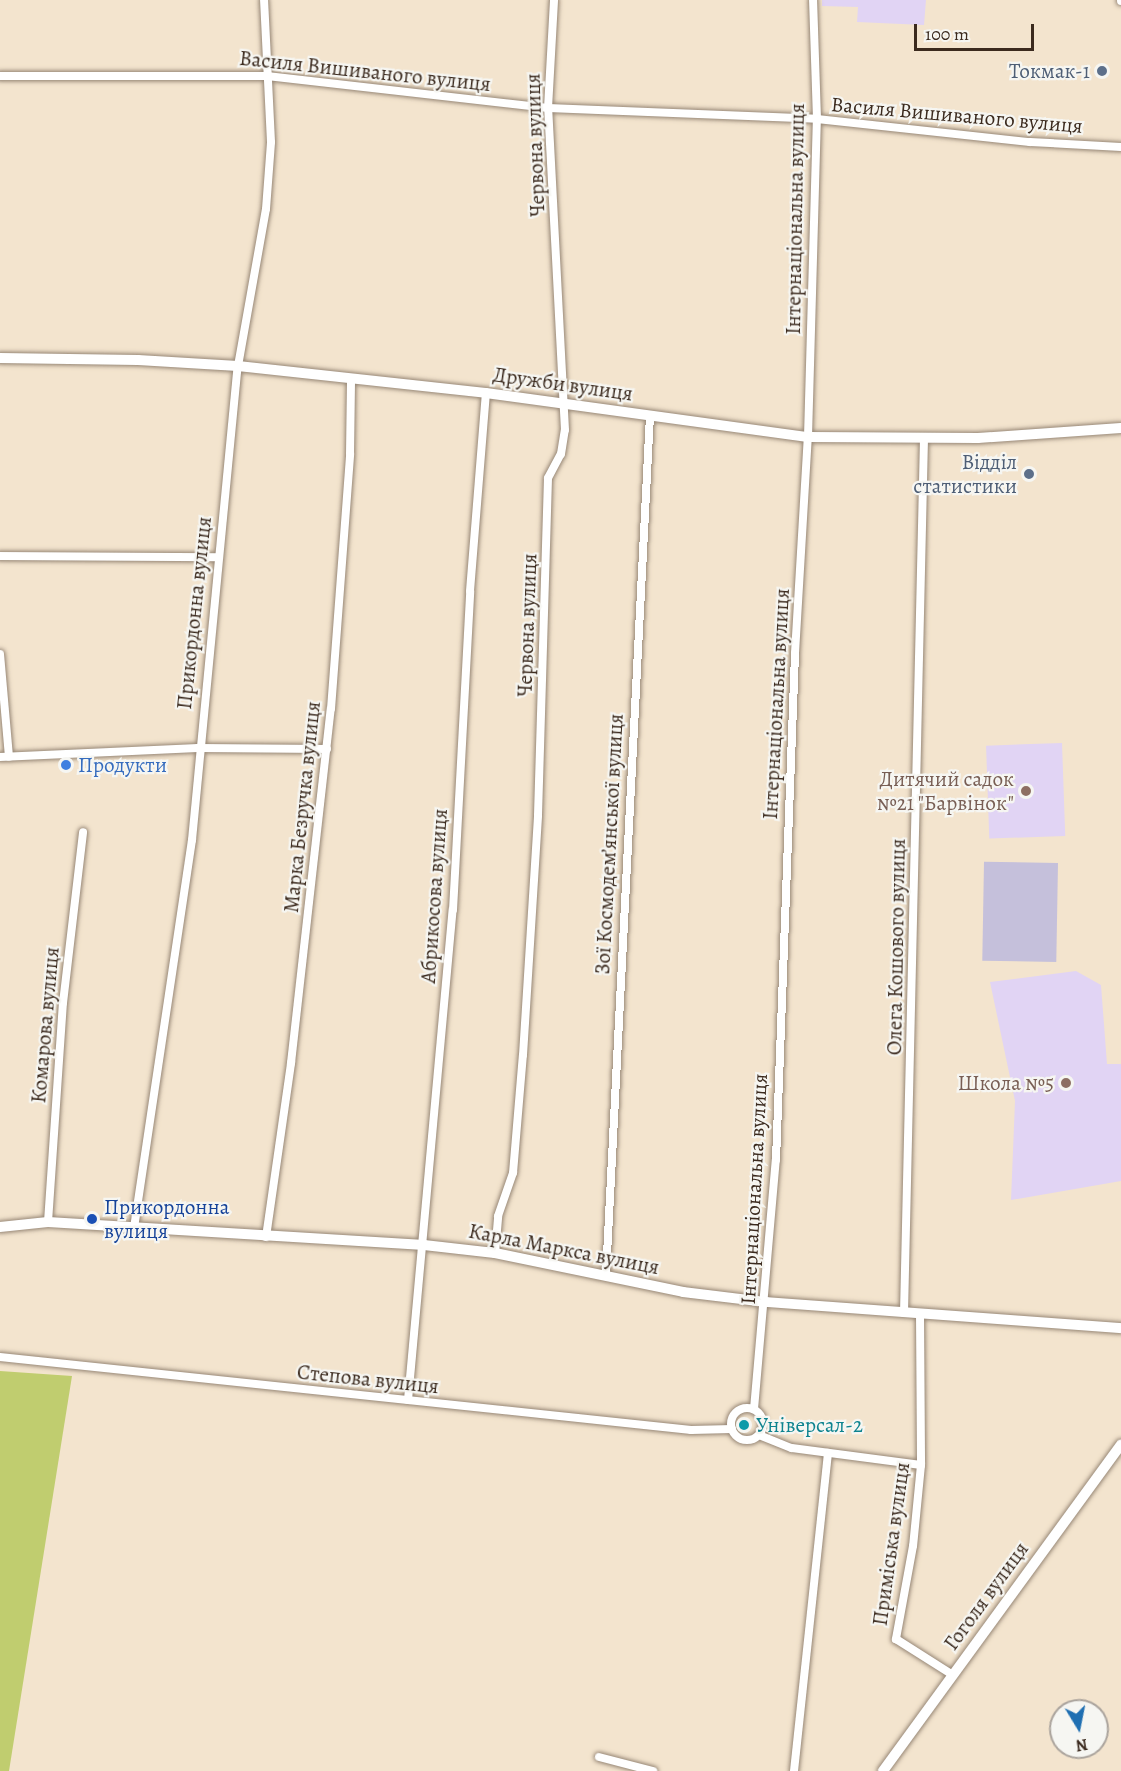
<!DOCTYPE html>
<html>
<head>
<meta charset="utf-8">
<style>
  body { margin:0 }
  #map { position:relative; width:1121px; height:1771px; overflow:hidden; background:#f3e4ce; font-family:Alegreya,serif }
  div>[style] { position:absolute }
  .built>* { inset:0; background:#e1d4f4; transform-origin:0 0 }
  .industrial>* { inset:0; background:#c5c0db; transform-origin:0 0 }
  .green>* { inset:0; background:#c0cd6f }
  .roads { filter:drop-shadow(0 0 2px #978776) drop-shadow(0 0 2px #978776) }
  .minor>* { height:8px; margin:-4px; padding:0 4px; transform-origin:4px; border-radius:4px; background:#fff }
  .minor>.ring { margin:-4px; padding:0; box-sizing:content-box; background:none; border:8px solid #fff; border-radius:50% }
  .tertiary>* { height:10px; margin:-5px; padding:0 5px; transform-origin:5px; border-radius:5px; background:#fff }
  .secondary>* { height:10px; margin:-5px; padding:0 5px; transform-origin:5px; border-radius:5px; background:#fff }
  .dots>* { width:16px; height:16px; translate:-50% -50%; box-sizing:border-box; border:3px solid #f6f6f2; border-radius:50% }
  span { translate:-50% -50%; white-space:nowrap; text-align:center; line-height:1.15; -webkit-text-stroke:4.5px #f6f6f2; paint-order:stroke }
  .street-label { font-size:21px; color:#3b2a1e }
  .service-label { font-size:21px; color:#4e5e75 }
  .right { translate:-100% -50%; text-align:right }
  .shop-label { font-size:21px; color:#366cbe }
  .left { translate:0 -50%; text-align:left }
  .education-label { font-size:21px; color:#785e54 }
  .transit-label { font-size:21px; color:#164399 }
  .culture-label { font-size:21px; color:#0d838f }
  .north { position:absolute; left:1049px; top:1699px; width:60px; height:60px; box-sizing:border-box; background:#f6f6f2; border:2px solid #aba49d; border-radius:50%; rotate:170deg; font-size:16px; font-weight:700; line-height:24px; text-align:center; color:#3b2a1e }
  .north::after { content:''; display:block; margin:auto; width:21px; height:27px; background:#1f6fb2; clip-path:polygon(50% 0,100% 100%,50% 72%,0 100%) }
  .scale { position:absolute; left:914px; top:24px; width:120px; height:27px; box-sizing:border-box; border:3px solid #3b2a1e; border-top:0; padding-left:8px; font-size:18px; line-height:21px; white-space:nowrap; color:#3b2a1e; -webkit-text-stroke:4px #f6f6f2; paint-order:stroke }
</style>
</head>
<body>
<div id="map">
  <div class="built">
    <i style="clip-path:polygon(822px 0,926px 0,924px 25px,857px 22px,858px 7px,822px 6px)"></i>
    <i style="left:1062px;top:743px;width:93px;height:76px;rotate:88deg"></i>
    <i style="clip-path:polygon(1076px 971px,1101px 985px,1107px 1064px,1121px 1064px,1121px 1181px,1011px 1200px,1015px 1101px,990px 982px)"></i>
  </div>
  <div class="industrial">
    <i style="left:1058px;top:863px;width:99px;height:74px;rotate:91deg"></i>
  </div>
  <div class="green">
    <i style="clip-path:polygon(0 1371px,72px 1376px,9px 1771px,0 1771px)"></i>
  </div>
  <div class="roads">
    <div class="minor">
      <i style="left:1121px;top:0;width:1px;rotate:90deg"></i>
      <i style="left:0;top:76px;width:267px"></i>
      <i style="left:267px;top:76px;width:283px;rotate:6.5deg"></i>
      <i style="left:548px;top:108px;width:269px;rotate:2.3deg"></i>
      <i style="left:817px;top:119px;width:214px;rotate:6.2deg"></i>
      <i style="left:1030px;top:142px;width:91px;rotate:3.1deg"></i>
      <i style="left:0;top:556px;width:217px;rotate:0.3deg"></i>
      <i style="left:0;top:654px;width:103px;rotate:85deg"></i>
      <i style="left:0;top:757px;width:198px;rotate:-2.6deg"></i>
      <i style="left:198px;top:748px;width:129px;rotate:0.4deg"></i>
      <i style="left:48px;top:1222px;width:220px;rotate:-86.1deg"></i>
      <i style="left:63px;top:1003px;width:172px;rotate:-83.3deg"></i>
      <i style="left:134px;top:1228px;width:392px;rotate:-81.5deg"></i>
      <i style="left:192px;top:840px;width:476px;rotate:-84.5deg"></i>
      <i style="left:238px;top:366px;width:159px;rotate:-79.9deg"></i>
      <i style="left:266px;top:209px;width:67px;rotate:-85.7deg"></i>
      <i style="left:271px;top:142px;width:142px;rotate:-92.8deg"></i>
      <i style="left:266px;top:1237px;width:176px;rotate:-81.8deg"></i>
      <i style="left:291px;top:1063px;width:356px;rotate:-83.6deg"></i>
      <i style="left:331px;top:709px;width:256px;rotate:-85.7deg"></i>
      <i style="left:350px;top:454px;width:76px;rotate:-89.2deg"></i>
      <i style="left:495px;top:1253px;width:37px;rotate:-85deg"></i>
      <i style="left:498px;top:1216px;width:46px;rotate:-70.8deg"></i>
      <i style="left:513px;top:1173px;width:118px;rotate:-85.2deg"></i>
      <i style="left:523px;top:1055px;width:240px;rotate:-86.4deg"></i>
      <i style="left:538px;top:815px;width:337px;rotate:-88.3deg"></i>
      <i style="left:548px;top:478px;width:27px;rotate:-62deg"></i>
      <i style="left:561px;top:454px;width:24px;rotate:-81deg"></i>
      <i style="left:565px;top:430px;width:322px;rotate:-93deg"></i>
      <i style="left:548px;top:108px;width:108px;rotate:-86.8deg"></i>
      <i style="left:606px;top:1275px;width:861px;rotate:-87.07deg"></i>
      <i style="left:904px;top:1313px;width:874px;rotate:-88.69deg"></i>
      <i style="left:920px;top:1314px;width:151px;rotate:89.6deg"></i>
      <i style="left:921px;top:1465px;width:81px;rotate:95.6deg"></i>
      <i style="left:913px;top:1546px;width:95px;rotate:100.4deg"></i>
      <i style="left:896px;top:1639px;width:67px;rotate:32.3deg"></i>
      <i style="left:0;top:1357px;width:695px;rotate:6.03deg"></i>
      <i style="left:691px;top:1430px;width:41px;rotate:-1.4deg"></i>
      <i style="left:408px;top:1400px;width:492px;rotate:-84.8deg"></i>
      <i style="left:453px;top:910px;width:319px;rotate:-86.9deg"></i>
      <i style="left:470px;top:591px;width:199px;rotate:-85.4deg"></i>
      <i class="ring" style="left:731px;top:1408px;width:24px;height:24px"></i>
      <i style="left:754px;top:1409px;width:250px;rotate:-85deg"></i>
      <i style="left:776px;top:1160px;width:507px;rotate:-87.85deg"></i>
      <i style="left:795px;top:653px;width:216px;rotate:-86.6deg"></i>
      <i style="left:808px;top:437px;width:318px;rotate:-88.4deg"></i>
      <i style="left:817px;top:119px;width:119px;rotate:-91.9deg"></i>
      <i style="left:759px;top:1435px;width:35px;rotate:22deg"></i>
      <i style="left:792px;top:1448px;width:130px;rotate:7.5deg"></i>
      <i style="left:599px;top:1757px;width:56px;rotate:14.5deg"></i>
      <i style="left:794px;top:1771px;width:320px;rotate:-83.9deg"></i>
    </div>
    <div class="tertiary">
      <i style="left:0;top:358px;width:138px;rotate:0.8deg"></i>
      <i style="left:138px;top:360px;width:100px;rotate:3.4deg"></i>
      <i style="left:238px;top:366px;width:249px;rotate:6.2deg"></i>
      <i style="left:486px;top:393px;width:325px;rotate:7.8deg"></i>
      <i style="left:808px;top:437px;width:170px;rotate:0.3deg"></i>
      <i style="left:978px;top:438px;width:143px;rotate:-4deg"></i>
      <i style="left:0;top:1227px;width:48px;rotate:-5.9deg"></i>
      <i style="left:48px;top:1222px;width:377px;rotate:3.5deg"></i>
      <i style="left:424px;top:1245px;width:71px;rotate:6.4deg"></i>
      <i style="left:495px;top:1253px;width:192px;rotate:11.7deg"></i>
      <i style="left:683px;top:1292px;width:84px;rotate:6.9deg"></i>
      <i style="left:766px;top:1302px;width:356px;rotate:4.2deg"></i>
    </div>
    <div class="secondary">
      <i style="left:883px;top:1771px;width:404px;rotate:-53.9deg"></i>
    </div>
  </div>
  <div class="dots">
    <i style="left:1102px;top:71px;background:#5c6f8a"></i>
    <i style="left:1029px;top:474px;background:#5c6f8a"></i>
    <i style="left:66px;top:765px;background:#3f7fe0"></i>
    <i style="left:1026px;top:791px;background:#8d6e63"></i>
    <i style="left:1066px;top:1083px;background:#8d6e63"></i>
    <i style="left:92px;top:1219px;background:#1a4fb4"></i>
    <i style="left:744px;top:1425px;background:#0f9aa8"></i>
  </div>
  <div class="street-label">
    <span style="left:365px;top:71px;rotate:6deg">Василя Вишиваного вулиця</span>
    <span style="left:957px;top:115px;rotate:5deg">Василя Вишиваного вулиця</span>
    <span style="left:535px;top:145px;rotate:-92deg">Червона вулиця</span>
    <span style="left:795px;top:219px;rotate:-89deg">Інтернаціональна вулиця</span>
    <span style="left:563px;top:384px;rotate:8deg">Дружби вулиця</span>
    <span style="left:194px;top:613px;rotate:-84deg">Прикордонна вулиця</span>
    <span style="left:527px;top:625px;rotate:-88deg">Червона вулиця</span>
    <span style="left:776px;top:704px;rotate:-87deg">Інтернаціональна вулиця</span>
    <span style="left:302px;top:807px;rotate:-84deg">Марка Безручка вулиця</span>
    <span style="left:609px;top:844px;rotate:-87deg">Зої Космодем’янської вулиця</span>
    <span style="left:434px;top:896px;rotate:-86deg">Абрикосова вулиця</span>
    <span style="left:896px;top:947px;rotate:-89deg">Олега Кошового вулиця</span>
    <span style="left:45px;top:1025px;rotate:-85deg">Комарова вулиця</span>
    <span style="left:754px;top:1189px;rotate:-87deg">Інтернаціональна вулиця</span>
    <span style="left:564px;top:1249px;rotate:11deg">Карла Маркса вулиця</span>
    <span style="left:368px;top:1379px;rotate:6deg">Степова вулиця</span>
    <span style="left:891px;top:1544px;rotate:-82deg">Приміська вулиця</span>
    <span style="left:986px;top:1596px;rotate:-54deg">Гоголя вулиця</span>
  </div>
  <div class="service-label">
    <span class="right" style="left:1090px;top:71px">Токмак-1</span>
    <span class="right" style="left:1017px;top:474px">Відділ<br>статистики</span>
  </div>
  <div class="shop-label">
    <span class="left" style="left:78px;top:765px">Продукти</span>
  </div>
  <div class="education-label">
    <span class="right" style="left:1014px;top:791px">Дитячий садок<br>№21 "Барвінок"</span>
    <span class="right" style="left:1054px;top:1083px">Школа №5</span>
  </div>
  <div class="transit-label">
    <span class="left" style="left:104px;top:1219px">Прикордонна<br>вулиця</span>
  </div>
  <div class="culture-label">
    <span class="left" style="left:756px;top:1425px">Універсал-2</span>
  </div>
  <div class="north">N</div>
  <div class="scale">100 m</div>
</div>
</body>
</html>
